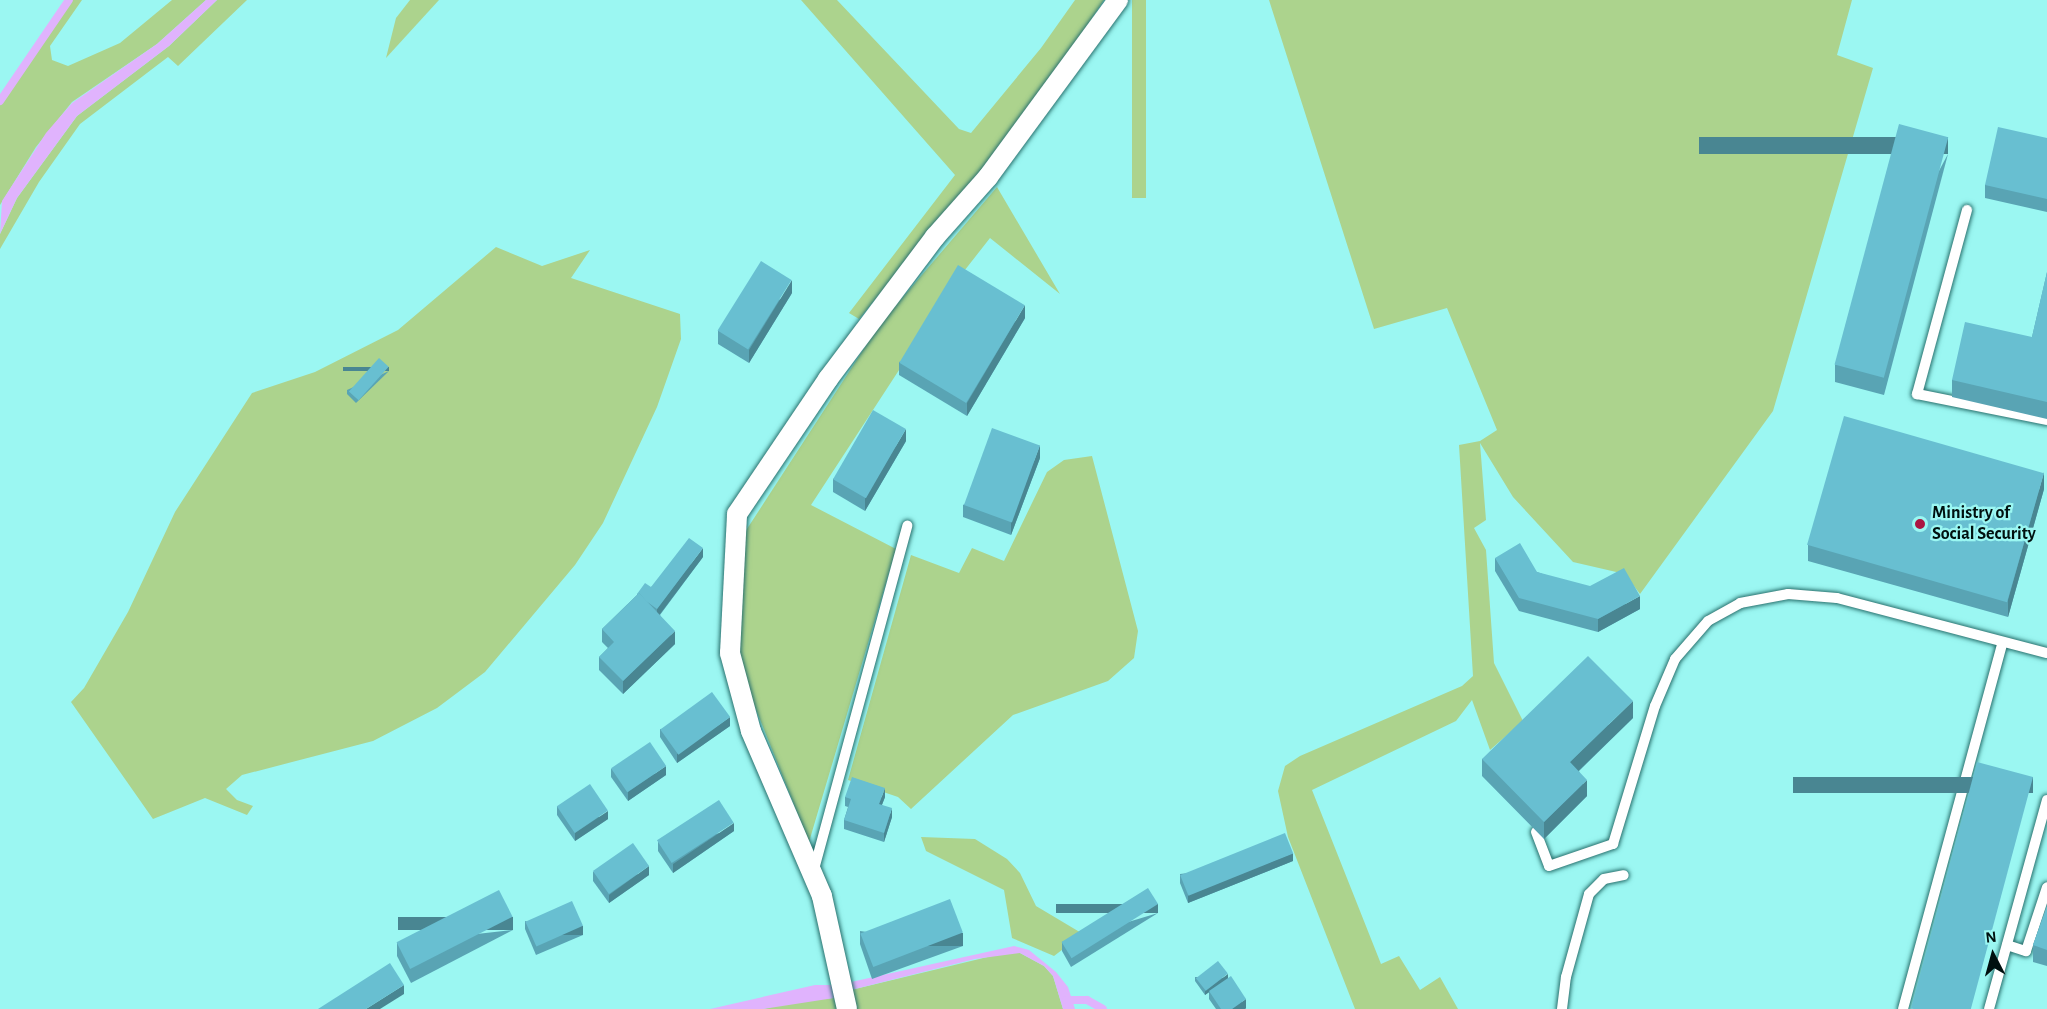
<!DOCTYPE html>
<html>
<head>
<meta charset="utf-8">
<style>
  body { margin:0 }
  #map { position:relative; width:2047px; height:1009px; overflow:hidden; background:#9bf7f2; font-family:"Alegreya Sans",sans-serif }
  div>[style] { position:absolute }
  .green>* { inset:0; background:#acd38d; transform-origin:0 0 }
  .water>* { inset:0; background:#e0b3fd }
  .stream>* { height:8px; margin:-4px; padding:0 4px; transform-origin:4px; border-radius:4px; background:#e0b3fd }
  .roads { filter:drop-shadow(0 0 2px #29716e) drop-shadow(0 0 2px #29716e) }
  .lane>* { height:10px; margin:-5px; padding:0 5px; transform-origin:5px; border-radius:5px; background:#fff }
  .street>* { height:20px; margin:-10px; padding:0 10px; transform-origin:10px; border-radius:10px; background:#fff }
  .wall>* { inset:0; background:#59a4b4 }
  .shaded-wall>* { inset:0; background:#498692; transform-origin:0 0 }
  .building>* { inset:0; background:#68bfd1; transform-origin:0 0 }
  .dots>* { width:16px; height:16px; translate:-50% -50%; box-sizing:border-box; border:3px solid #9bf7f2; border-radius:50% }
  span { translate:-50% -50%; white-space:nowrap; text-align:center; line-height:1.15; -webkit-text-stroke:4.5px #9bf7f2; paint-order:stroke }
  .poi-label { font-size:18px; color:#00100f; font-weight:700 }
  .left { translate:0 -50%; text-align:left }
  .north { position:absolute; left:1963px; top:925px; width:60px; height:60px; -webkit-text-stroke:4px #9bf7f2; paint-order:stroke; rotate:354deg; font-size:16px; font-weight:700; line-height:24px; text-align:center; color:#00100f }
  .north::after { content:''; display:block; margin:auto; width:21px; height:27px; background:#00100f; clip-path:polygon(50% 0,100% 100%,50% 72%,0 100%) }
</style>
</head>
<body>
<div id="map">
  <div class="green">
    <i style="clip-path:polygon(71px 0,82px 0,50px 46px,52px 60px,68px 66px,120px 43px,172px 0,206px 0,157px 44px,72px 102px,36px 147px,0 205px,0 104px)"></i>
    <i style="clip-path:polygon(217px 0,247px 0,178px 66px,168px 57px,80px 124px,39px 182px,0 249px,0 234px,17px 198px,77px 116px,169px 46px)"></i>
    <i style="clip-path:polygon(410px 0,439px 0,386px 58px,396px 18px)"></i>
    <i style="clip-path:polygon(801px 0,837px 0,959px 129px,971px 133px,1041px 48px,1075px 0,1104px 0,1063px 61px,976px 177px,859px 319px,849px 313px,955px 175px)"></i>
    <i style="left:1132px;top:0;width:14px;height:198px"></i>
    <i style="clip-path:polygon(1269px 0,1852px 0,1837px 55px,1873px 68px,1773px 411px,1640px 594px,1625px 574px,1573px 562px,1513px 497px,1480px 443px,1486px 520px,1474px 528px,1486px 550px,1494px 663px,1523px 721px,1490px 750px,1472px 700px,1456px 721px,1312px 790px,1381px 964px,1399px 956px,1420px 990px,1440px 977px,1458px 1009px,1355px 1009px,1288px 837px,1278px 791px,1285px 766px,1300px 756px,1462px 686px,1473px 676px,1459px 445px,1480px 441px,1497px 430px,1447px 308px,1374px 329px)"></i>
    <i style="clip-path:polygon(997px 187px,1060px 294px,990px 238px,961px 275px,811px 505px,896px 549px,809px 842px,739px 667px,745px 532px,880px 324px)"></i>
    <i style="clip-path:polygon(496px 247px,542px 266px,590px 250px,571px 278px,680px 314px,681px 339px,657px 407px,603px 523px,575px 565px,485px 672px,437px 708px,373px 741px,242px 775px,226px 789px,237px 800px,253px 806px,247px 815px,205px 798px,153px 819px,71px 702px,84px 688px,128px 612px,175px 512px,252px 393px,315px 372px,398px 330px)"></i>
    <i style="clip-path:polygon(1092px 456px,1138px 631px,1134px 658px,1108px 681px,1013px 715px,911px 809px,898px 797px,848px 780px,911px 555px,959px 573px,972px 548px,1004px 561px,1047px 472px,1064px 460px)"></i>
    <i style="clip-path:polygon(921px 837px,975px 839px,1007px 859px,1020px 873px,1036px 906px,1083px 934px,1054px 956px,1012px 938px,1004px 890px,926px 851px)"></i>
    <i style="clip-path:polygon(1004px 953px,1020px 953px,1044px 966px,1053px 976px,1063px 1009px,857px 1009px,851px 990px)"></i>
    <i style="clip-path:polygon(834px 998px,837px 1009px,763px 1009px,797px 1001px)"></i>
  </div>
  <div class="water">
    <i style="clip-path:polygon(206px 0,217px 0,169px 46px,77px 116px,17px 198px,0 234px,2px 201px,46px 133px,72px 103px,157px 44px)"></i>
    <i style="clip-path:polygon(1014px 946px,1029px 950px,1056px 972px,1068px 987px,1075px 1009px,1063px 1009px,1053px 976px,1044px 966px,1020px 953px,975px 959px,851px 990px,851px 982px)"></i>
    <i style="clip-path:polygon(815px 985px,834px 985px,834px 998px,763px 1009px,710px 1009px)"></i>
  </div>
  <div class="stream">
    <i style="left:0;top:101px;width:122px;rotate:-55.7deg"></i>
    <i style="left:1066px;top:1000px;width:21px"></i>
    <i style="left:1087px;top:1000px;width:18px;rotate:29deg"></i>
  </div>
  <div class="roads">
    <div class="lane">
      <i style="left:1967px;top:210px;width:191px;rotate:105.2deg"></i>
      <i style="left:1917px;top:394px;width:133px;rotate:11.3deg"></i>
      <i style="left:1536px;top:832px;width:36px;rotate:69deg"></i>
      <i style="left:1549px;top:866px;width:68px;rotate:-19deg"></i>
      <i style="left:1613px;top:844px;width:144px;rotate:-73.1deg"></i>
      <i style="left:1655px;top:706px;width:51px;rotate:-66.9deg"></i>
      <i style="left:1675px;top:659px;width:50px;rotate:-49deg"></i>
      <i style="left:1708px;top:621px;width:37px;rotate:-29deg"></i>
      <i style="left:1740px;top:603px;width:49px;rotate:-10.6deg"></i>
      <i style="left:1788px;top:594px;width:49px;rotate:4.7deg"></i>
      <i style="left:1837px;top:598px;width:217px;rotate:14.7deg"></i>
      <i style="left:813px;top:873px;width:360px;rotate:-74.8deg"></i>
      <i style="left:2007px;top:945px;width:20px;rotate:18deg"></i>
      <i style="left:2026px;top:951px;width:67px;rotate:-71.8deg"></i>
      <i style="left:1562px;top:1009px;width:32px;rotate:-83deg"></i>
      <i style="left:1566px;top:977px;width:86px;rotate:-74.5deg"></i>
      <i style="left:1589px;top:894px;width:21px;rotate:-45deg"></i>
      <i style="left:1604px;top:879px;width:20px;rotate:-11deg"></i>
      <i style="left:1903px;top:1009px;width:380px;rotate:-74.8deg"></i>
      <i style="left:1989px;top:1009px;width:217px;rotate:-74.5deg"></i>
    </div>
    <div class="street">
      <i style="left:847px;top:1009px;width:116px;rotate:-102.5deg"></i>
      <i style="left:822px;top:896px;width:180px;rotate:-113.3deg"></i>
      <i style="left:751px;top:731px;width:81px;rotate:-105.1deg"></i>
      <i style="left:730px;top:653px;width:139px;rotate:-87.1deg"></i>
      <i style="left:737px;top:514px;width:163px;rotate:-56deg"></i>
      <i style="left:828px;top:379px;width:178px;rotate:-53deg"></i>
      <i style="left:935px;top:237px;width:80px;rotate:-48.5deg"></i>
      <i style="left:988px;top:177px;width:220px;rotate:-53.7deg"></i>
    </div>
  </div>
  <div class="wall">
    <i style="clip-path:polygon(2047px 138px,2047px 212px,1985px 198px,1985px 185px)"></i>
    <i style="clip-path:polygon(1948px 154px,1884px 395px,1835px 382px,1835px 365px)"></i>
    <i style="clip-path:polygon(2047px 272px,2047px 419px,1952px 397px,1952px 380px,2032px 337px)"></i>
    <i style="clip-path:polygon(792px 293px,749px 363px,718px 344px,718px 331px)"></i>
    <i style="clip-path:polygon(1025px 318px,967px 416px,899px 375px,899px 362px)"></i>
    <i style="clip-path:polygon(389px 371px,356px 403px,347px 394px,347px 390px)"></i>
    <i style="clip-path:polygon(906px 441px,865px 511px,833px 492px,833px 479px)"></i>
    <i style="clip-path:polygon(1040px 458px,1011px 535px,963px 517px,963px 505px)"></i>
    <i style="clip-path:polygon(2044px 489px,2008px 617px,1808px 561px,1808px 545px)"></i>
    <i style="clip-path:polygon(703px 557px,660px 615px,675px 644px,623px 694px,599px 670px,599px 657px,608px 648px,602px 642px,602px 629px,637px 595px,637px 594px,651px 587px)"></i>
    <i style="clip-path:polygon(1495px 558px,1537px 572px,1640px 609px,1598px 632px,1519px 611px,1495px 571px)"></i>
    <i style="clip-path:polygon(1633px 718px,1579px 771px,1587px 796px,1544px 839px,1482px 776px,1482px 759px)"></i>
    <i style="clip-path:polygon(730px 726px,677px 763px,660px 737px,660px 729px)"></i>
    <i style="clip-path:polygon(611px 769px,666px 775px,628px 801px,611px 777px)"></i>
    <i style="clip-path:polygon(845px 797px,885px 797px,882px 805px,892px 817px,884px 842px,844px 829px,844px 820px,848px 807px,845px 806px)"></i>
    <i style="clip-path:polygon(557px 806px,608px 819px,575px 841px,557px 815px)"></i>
    <i style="clip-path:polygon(734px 831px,673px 873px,658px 851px,658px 842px)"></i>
    <i style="clip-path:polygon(1293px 861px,1188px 903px,1180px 883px,1180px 874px)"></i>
    <i style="clip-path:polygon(593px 872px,649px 875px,609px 903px,593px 881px)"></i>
    <i style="clip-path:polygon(2047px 906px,2047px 966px,2033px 962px,2033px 945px)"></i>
    <i style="clip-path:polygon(1158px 913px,1071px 967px,1062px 951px,1062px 942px)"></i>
    <i style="clip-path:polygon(525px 921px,583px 935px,536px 955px,525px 929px)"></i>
    <i style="clip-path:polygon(513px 930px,411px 983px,397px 956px,397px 943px)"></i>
    <i style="clip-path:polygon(860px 931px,963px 946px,872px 979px,860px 944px)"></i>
    <i style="clip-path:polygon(1195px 977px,1228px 978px,1246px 1008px,1245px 1009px,1216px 1009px,1209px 999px,1209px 992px,1205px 995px,1195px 981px)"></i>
  </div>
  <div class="shaded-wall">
    <i style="left:1948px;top:137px;width:17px;height:249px;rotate:90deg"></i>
    <i style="clip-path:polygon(792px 280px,792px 293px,749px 363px,749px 350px)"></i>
    <i style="clip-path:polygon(1025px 305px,1025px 318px,967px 416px,967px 403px)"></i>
    <i style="left:389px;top:367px;width:4px;height:46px;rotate:90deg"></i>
    <i style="clip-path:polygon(906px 429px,906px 441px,865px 511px,865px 498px)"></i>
    <i style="clip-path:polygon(1040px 445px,1040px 458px,1011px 535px,1011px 522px)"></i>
    <i style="clip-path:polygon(2044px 472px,2044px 489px,2008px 617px,2008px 600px)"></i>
    <i style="clip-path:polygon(703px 548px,703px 557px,657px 618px,657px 609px)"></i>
    <i style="clip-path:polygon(1640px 596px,1640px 609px,1598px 632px,1598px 619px)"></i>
    <i style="clip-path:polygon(675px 631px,675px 644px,623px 694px,623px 681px)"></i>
    <i style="clip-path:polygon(1633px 701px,1633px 718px,1570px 779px,1570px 762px)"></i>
    <i style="clip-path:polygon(730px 717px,730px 726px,677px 763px,677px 754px)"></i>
    <i style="clip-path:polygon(666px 766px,666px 775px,628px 801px,628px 792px)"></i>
    <i style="left:2033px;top:777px;width:16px;height:240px;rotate:90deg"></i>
    <i style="clip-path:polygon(1587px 780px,1587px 796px,1544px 839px,1544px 822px)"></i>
    <i style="clip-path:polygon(885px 788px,885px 797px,879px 812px,879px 804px)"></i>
    <i style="clip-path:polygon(892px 808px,892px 817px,884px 842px,884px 833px)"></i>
    <i style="clip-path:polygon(608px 811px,608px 819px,575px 841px,575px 833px)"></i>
    <i style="clip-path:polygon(734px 823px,734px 831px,673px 873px,673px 864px)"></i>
    <i style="clip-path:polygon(1293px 853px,1293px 861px,1188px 903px,1188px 894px)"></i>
    <i style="clip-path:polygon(649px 866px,649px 875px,609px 903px,609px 895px)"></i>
    <i style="left:1158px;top:904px;width:9px;height:102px;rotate:90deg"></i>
    <i style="left:513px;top:917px;width:13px;height:115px;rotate:90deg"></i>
    <i style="left:583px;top:926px;width:9px;height:51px;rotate:90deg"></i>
    <i style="left:963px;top:933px;width:13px;height:97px;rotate:90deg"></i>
    <i style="clip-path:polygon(1228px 974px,1228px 979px,1205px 995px,1205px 991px)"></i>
    <i style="clip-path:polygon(404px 985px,404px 994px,380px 1009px,366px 1009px)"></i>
    <i style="clip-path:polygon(1246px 999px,1246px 1008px,1245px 1009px,1232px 1009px)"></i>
  </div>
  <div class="building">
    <i style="left:1899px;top:124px;width:51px;height:249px;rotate:15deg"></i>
    <i style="clip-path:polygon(1998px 127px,2047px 138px,2047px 199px,1985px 185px)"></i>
    <i style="left:761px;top:261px;width:36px;height:82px;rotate:32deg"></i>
    <i style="left:958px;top:265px;width:78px;height:114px;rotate:31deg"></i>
    <i style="clip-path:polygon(2047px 272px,2047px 402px,1952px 380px,1965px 322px,2032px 337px)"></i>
    <i style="left:379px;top:358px;width:13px;height:45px;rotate:42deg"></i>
    <i style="left:873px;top:410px;width:38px;height:80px;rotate:30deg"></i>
    <i style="left:1844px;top:416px;width:208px;height:134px;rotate:16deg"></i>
    <i style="left:992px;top:428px;width:51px;height:82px;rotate:20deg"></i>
    <i style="clip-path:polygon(689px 538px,703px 548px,657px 609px,646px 601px,639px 593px,637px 595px,637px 594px,645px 583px,651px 587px)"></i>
    <i style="clip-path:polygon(1520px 543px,1537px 572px,1590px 586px,1624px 568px,1640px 596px,1598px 619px,1519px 598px,1495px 558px)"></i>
    <i style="clip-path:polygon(639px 593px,675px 631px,623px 681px,599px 657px,614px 642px,602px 629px)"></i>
    <i style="clip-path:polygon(1588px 656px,1633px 701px,1570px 762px,1587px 780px,1544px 822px,1482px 759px)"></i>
    <i style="left:712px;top:692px;width:31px;height:64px;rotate:54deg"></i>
    <i style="left:650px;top:742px;width:29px;height:47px;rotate:56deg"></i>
    <i style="left:1977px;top:762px;width:58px;height:255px;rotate:15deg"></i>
    <i style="clip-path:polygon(852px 777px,885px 788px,879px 804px,892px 808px,884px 833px,844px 820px,851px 799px,845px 797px)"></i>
    <i style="left:590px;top:784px;width:32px;height:40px;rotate:56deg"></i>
    <i style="left:719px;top:800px;width:27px;height:74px;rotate:57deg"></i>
    <i style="left:1285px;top:833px;width:22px;height:113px;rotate:68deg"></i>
    <i style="left:633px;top:843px;width:28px;height:49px;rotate:55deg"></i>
    <i style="left:1148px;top:888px;width:19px;height:102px;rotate:58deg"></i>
    <i style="left:499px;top:890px;width:30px;height:115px;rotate:63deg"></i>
    <i style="left:950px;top:899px;width:36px;height:96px;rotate:69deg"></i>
    <i style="left:572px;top:901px;width:27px;height:51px;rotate:66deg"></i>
    <i style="clip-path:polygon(2047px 906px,2047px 950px,2033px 945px)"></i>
    <i style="left:1218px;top:961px;width:16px;height:28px;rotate:52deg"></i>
    <i style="clip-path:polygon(390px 963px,404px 985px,366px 1009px,318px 1009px)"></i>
    <i style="clip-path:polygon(1231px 976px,1246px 999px,1232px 1009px,1221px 1009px,1209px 991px)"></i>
  </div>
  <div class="dots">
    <i style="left:1920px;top:524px;background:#ab1642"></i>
  </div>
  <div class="poi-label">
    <span class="left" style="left:1932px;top:524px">Ministry of<br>Social Security</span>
  </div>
  <div class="north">N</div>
</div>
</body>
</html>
